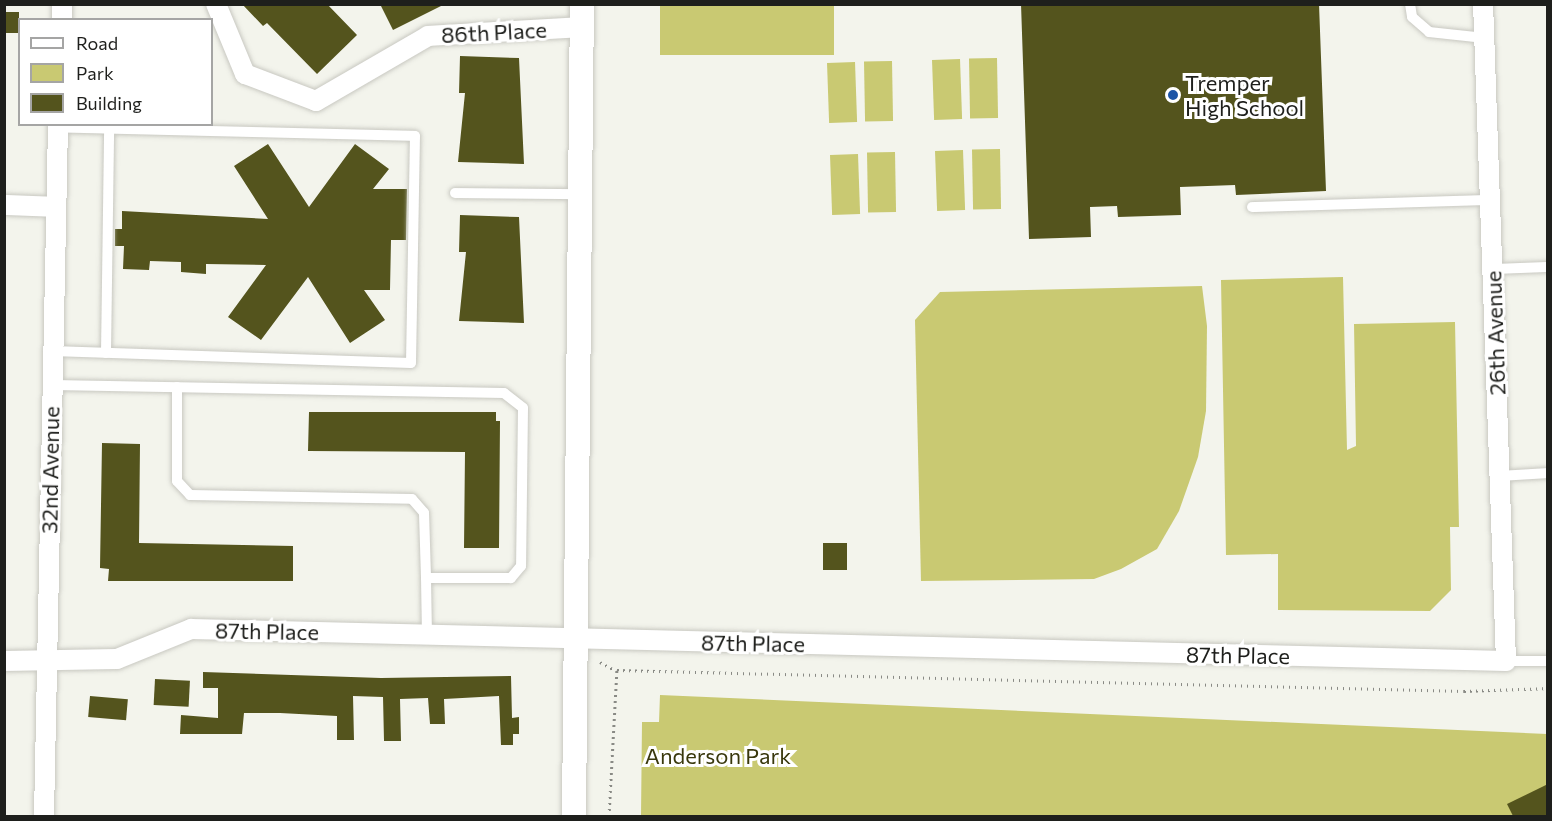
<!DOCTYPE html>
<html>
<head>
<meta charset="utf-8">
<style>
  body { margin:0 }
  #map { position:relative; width:1552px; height:821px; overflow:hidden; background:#f3f4ec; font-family:Commissioner,sans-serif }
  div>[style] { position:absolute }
  .green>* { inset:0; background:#c9c972; transform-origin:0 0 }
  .building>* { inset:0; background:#54541d; transform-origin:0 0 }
  .path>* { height:3px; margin-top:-1.5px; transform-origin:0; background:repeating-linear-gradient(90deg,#898a85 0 1.5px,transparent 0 6px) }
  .roads { filter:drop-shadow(0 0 2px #c8c8c1) drop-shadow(0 0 2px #c8c8c1) }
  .service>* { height:10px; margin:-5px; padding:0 5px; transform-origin:5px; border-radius:5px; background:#fff }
  .minor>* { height:20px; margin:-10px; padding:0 10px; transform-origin:10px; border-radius:10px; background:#fff }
  .tertiary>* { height:24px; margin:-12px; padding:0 12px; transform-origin:12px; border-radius:12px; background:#fff }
  .dots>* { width:16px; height:16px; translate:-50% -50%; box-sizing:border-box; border:3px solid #fff; border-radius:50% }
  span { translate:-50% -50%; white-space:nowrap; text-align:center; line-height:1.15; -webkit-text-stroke:6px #fff; paint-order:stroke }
  .street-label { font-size:22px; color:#1e1f1c }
  .poi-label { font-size:22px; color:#1e1f1c }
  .left { translate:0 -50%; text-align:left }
  .park-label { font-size:22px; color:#39380c }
  .frame { position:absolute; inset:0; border:6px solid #1e1f1c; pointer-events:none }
  .legend { position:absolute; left:18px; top:18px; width:195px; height:108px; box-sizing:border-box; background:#fff; border:2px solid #a5a5a4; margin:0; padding:8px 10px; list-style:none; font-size:18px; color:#1e1f1c }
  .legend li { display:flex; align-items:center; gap:12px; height:30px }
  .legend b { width:30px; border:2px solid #a5a5a4 }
</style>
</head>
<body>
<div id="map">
  <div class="green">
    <i style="left:660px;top:5px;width:174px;height:50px"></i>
    <i style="left:997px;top:58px;width:60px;height:28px;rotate:89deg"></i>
    <i style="left:960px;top:59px;width:60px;height:28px;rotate:88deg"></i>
    <i style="left:892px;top:61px;width:60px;height:28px;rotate:89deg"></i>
    <i style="left:855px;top:62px;width:60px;height:28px;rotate:88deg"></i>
    <i style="left:1000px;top:149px;width:60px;height:28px;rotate:89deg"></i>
    <i style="left:963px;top:150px;width:60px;height:28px;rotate:88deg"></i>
    <i style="left:895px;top:152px;width:60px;height:28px;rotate:89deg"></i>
    <i style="left:858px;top:154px;width:60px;height:28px;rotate:88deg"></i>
    <i style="clip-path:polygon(1343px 277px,1347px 450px,1356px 446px,1354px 324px,1455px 322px,1459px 527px,1450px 527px,1451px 590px,1430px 611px,1278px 610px,1278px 554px,1226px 555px,1221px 280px)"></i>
    <i style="clip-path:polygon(1202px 286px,1207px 326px,1206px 411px,1198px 457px,1179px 511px,1157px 549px,1121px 569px,1094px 579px,921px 581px,915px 320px,940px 292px)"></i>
    <i style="clip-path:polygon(660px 695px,1547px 734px,1547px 816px,641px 816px,642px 722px,659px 722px)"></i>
  </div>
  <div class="building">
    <i style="clip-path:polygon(242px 4px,327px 4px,357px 35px,317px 74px,267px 23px,263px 26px)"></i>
    <i style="clip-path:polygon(380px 4px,445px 4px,393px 30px)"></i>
    <i style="clip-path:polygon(1021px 4px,1319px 4px,1326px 191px,1236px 195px,1235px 185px,1180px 187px,1181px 215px,1118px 217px,1117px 206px,1090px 207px,1091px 237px,1029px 239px)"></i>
    <i style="left:4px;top:12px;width:15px;height:21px"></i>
    <i style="clip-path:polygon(460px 56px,519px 58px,524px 164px,458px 162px,465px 93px,459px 93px)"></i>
    <i style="clip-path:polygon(268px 144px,309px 207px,355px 144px,389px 169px,373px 189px,407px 189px,406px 240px,391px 240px,390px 290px,364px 290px,385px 320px,350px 343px,308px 277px,261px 340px,228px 317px,266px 265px,206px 264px,206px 274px,181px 272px,181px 262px,150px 261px,149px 270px,123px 269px,124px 246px,115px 246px,115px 229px,122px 229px,122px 211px,268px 219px,234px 166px)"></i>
    <i style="clip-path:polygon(460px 215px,519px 217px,524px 323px,459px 321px,466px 252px,459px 252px)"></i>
    <i style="clip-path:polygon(309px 412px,496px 412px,496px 421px,500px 421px,499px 548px,464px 548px,465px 452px,308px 451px)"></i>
    <i style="clip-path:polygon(102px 443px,140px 444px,139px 543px,293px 546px,293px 581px,108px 581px,109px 569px,100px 568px)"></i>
    <i style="left:823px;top:543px;width:24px;height:27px"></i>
    <i style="clip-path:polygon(203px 672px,381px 678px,511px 676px,512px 718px,519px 717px,519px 734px,513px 734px,513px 745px,501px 745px,499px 696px,444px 699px,445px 724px,430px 724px,428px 698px,400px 699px,401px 741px,384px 741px,383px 697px,353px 696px,354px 740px,337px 740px,337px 716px,280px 713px,244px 713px,242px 734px,180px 734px,181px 715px,218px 718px,218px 688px,203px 688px)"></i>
    <i style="left:155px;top:679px;width:35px;height:26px;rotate:3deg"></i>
    <i style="left:90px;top:696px;width:38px;height:21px;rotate:5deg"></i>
    <i style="clip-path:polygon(1548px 784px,1548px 816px,1513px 816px,1507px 804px)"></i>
  </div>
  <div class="path">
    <i style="left:600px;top:662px;width:18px;rotate:29deg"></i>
    <i style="left:609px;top:816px;width:146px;rotate:-86.9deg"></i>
    <i style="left:617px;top:670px;width:847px;rotate:1.42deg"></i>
    <i style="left:1464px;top:691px;width:84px;rotate:-2deg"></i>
  </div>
  <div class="roads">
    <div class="service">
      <i style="left:1410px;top:4px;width:13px;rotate:81deg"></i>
      <i style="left:1412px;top:17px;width:23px;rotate:41deg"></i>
      <i style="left:1429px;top:32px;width:56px;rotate:6.1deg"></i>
      <i style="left:455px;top:193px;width:125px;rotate:0.5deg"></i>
      <i style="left:1252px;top:207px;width:238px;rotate:-1.7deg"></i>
      <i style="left:1493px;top:269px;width:55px;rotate:-2.1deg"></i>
      <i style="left:52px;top:351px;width:359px;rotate:1.9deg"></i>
      <i style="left:411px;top:363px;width:227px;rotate:-89deg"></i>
      <i style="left:415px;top:136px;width:357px;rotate:-178.6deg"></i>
      <i style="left:106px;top:353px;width:225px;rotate:-89.2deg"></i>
      <i style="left:52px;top:385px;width:452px;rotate:1deg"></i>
      <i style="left:504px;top:393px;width:24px;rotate:38deg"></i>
      <i style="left:523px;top:408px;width:158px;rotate:90.7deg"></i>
      <i style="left:521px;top:566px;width:16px;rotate:130deg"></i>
      <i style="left:511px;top:578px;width:85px;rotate:180deg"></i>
      <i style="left:426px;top:578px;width:57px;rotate:89deg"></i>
      <i style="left:177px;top:387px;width:94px;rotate:90deg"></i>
      <i style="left:177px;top:481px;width:19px;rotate:47deg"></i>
      <i style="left:190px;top:495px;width:222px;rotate:1deg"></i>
      <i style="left:412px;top:499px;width:18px;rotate:49deg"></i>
      <i style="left:424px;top:513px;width:65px;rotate:88.2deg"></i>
      <i style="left:1500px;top:476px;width:48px;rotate:-3.6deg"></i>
      <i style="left:1506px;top:661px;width:42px"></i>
    </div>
    <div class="minor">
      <i style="left:216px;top:4px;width:76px;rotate:67.5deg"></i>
      <i style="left:245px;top:74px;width:76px;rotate:20.8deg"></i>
      <i style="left:316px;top:101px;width:129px;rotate:-30.1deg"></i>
      <i style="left:428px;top:36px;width:154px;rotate:-3.3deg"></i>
      <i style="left:62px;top:20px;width:16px;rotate:-90deg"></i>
      <i style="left:4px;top:205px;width:51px;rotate:2.2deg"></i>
      <i style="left:4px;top:661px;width:113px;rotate:-1deg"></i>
      <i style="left:117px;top:659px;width:80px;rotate:-22.1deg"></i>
      <i style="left:191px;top:629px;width:1315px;rotate:1.39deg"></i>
      <i style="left:1506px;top:661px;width:657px;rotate:-92deg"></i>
      <i style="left:44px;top:816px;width:692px;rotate:-88.84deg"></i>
    </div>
    <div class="tertiary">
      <i style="left:574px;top:816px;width:812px;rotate:-89.44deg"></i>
    </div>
  </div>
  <div class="dots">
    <i style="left:1173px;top:95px;background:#1c54a6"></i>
  </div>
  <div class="street-label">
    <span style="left:494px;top:32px;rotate:-3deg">86th Place</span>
    <span style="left:1495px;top:333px;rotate:-92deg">26th Avenue</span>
    <span style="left:50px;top:470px;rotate:-89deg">32nd Avenue</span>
    <span style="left:267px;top:631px;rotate:1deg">87th Place</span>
    <span style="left:753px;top:643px;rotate:1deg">87th Place</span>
    <span style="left:1238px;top:655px;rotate:1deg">87th Place</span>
  </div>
  <div class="poi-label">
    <span class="left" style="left:1185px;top:95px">Tremper<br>High School</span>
  </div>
  <div class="park-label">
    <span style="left:718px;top:756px">Anderson Park</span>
  </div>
  <div class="frame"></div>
  <ul class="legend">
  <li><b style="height:8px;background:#fff"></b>Road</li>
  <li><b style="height:16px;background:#c9c972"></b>Park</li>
  <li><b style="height:16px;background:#54541d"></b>Building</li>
  </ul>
</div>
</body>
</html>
